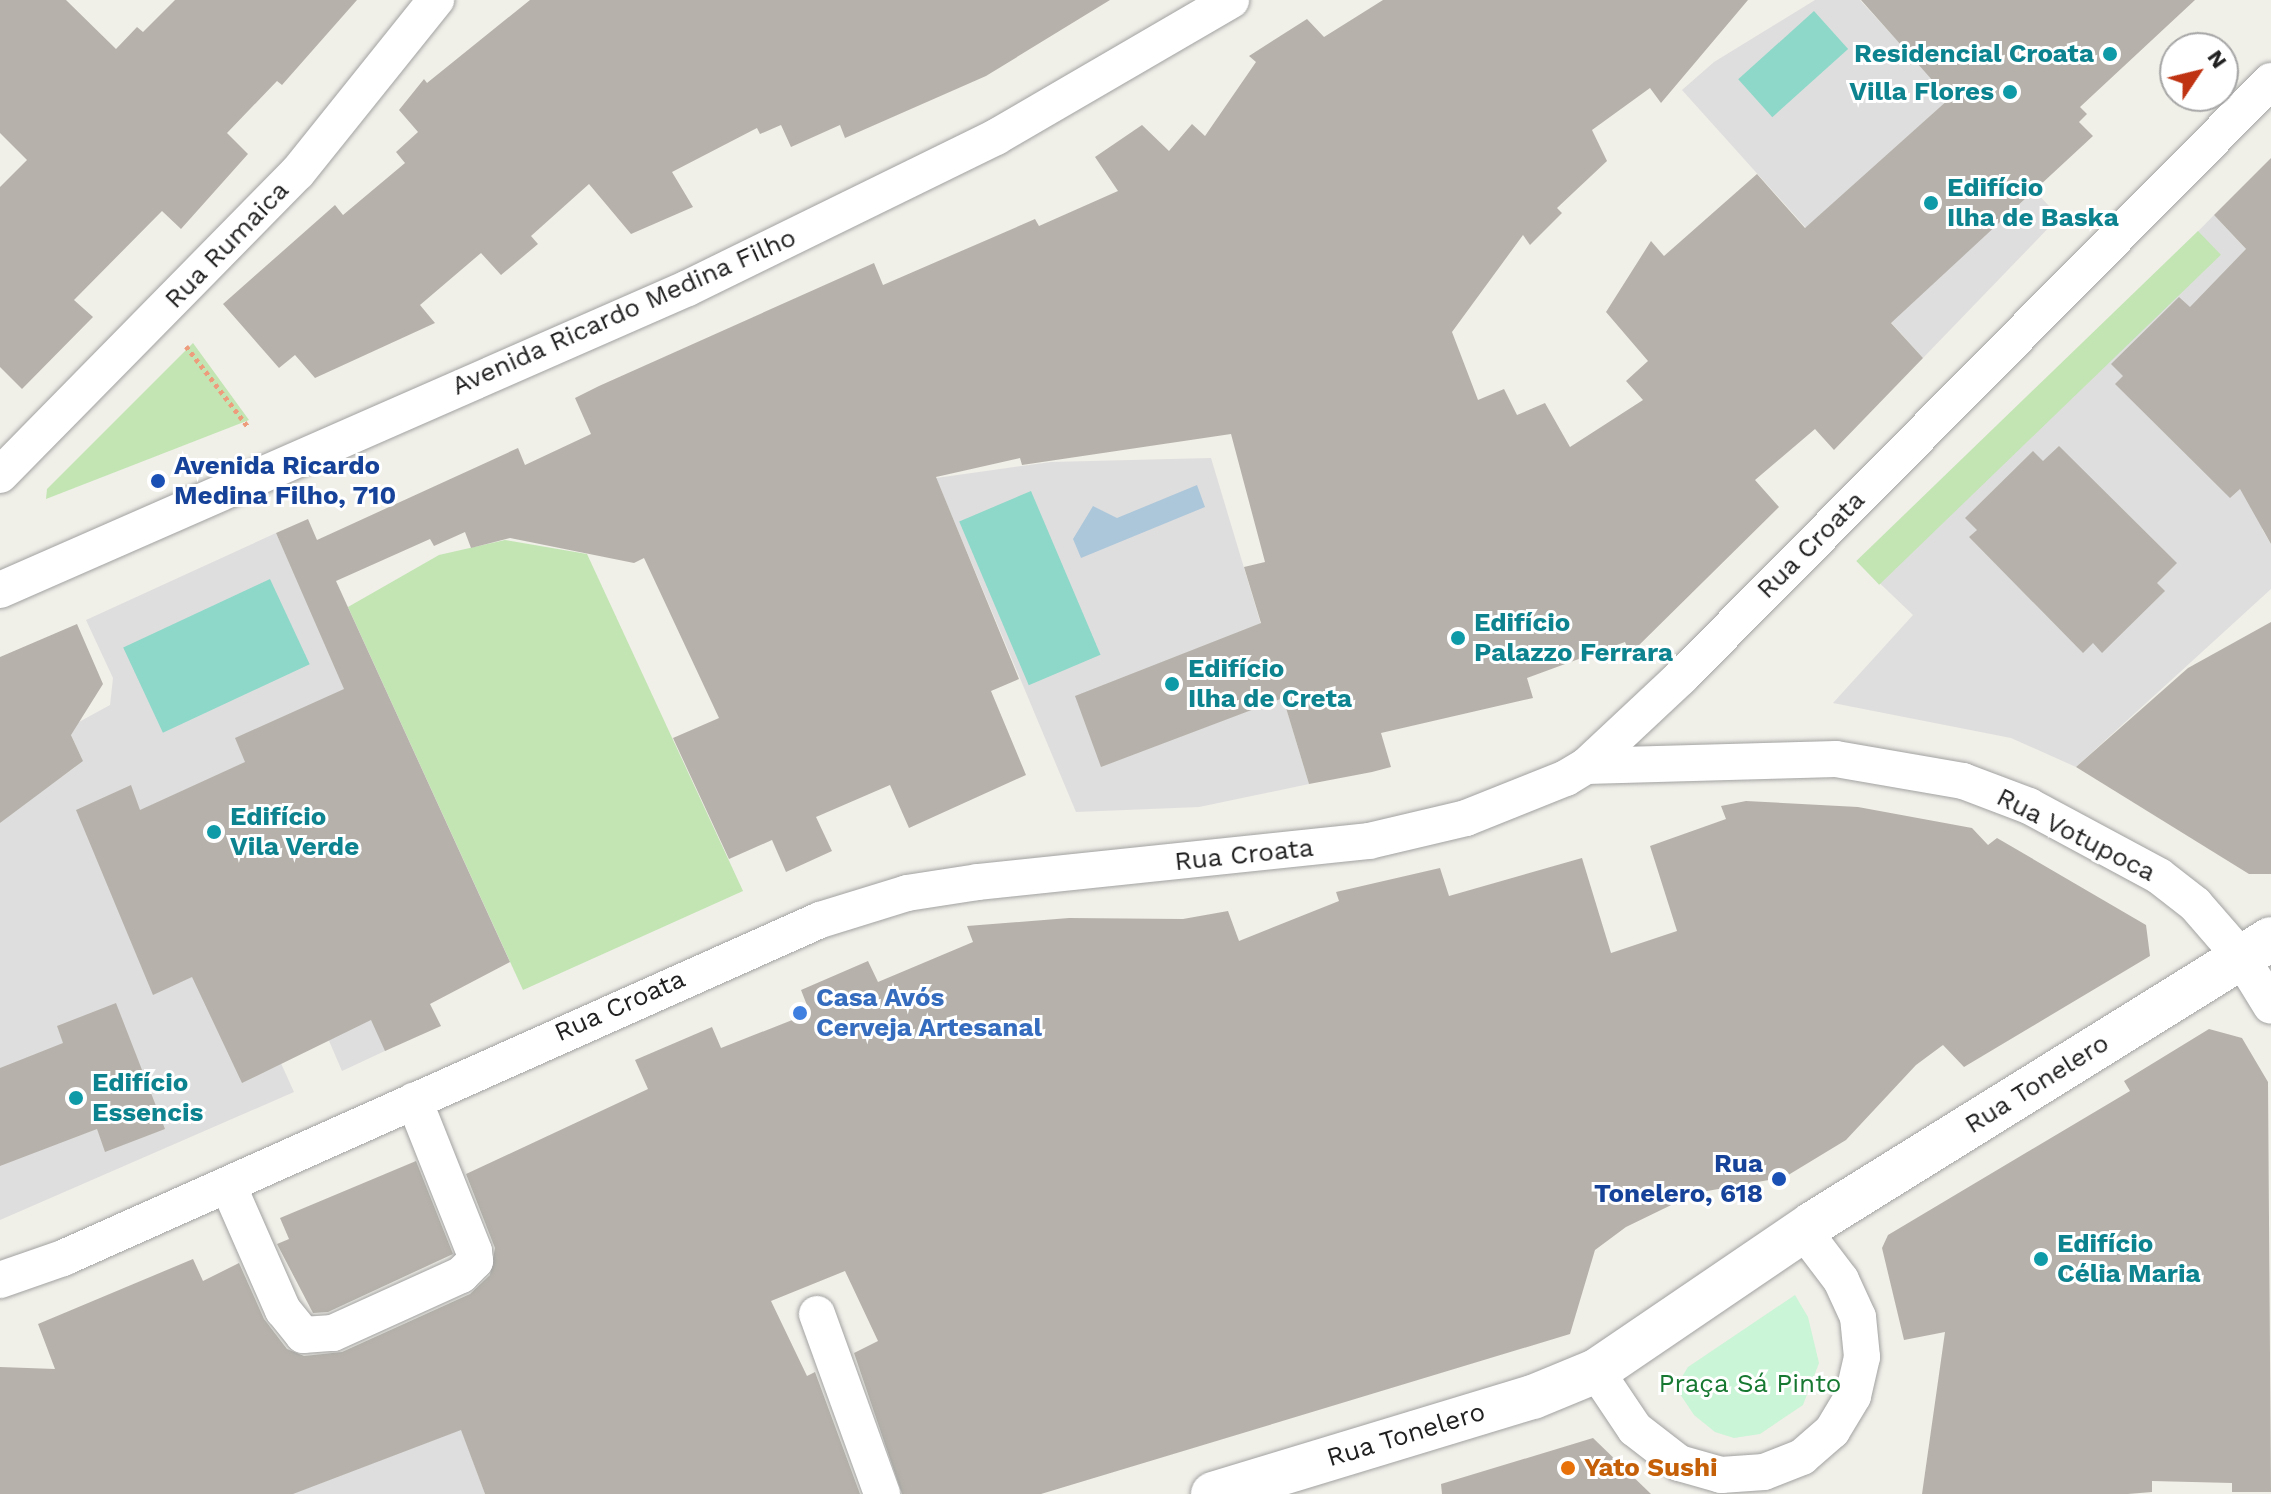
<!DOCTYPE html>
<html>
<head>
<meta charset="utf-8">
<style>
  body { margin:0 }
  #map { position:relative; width:2271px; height:1494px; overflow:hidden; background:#f0efe8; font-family:"Work Sans",sans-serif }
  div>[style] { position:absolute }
  .residential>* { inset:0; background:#dfdede }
  .grass>* { inset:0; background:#c2e5b3; transform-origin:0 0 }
  .park>* { inset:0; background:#caf5d6 }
  .pitch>* { inset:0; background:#8ed8c9; transform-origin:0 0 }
  .water>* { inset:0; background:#adc7da }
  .building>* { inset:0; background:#b6b2ab }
  .path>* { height:5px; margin-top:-2.5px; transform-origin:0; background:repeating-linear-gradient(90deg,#ee9d7c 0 4px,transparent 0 8px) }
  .roads { filter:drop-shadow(0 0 2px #a2a2a2) drop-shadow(0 0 2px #a2a2a2) }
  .minor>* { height:36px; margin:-18px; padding:0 18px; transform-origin:18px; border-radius:18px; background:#fff }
  .tertiary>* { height:44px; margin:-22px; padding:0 22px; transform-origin:22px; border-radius:22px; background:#fff }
  .dots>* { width:22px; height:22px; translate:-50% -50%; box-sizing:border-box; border:4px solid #fff; border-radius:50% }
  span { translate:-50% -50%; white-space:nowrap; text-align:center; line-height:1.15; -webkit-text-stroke:6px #fff; paint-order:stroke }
  .culture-label { font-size:26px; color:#0d838f; font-weight:700 }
  .right { translate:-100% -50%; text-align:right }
  .left { translate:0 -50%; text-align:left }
  .street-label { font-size:26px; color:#212121 }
  .transit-label { font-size:26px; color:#164399; font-weight:700 }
  .shop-label { font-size:26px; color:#366cbe; font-weight:700 }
  .park-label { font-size:26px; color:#167831 }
  .food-label { font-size:26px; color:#c56008; font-weight:700 }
  .north { position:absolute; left:2159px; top:32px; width:80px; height:80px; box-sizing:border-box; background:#fff; border:2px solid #a6a6a6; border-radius:50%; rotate:55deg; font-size:22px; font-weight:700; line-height:32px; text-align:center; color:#212121 }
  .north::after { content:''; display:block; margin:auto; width:28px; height:36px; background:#c03312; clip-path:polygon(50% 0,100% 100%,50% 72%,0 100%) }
</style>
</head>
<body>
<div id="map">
  <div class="residential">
    <i style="clip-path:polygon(1815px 0,1860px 0,2059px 217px,1923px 358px,1682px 90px,1714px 62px)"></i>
    <i style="clip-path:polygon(2214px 215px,2271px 276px,2271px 521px,2262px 529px,2271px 544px,2271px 589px,2076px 767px,2011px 738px,1833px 703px,1913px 615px,1867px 571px)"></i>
    <i style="clip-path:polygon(1211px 458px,1309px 784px,1199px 807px,1076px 812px,936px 478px,1051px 462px)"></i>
    <i style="clip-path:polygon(276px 533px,425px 864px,320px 912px,387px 1050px,342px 1071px,281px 929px,230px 951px,294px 1092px,0 1220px,0 821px,74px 768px,82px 759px,68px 728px,110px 705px,113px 678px,86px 620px)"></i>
    <i style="clip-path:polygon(460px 1425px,485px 1494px,285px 1494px)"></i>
  </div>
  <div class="grass">
    <i style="left:2198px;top:231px;width:33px;height:475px;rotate:46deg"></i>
    <i style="clip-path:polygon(193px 343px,249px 420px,46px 499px,47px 489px)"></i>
    <i style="clip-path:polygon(505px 540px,587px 554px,743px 891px,523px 990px,348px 607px,439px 555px)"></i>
  </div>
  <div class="park">
    <i style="clip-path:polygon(1795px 1295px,1808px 1317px,1819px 1363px,1803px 1405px,1760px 1434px,1734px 1438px,1715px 1432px,1694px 1415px,1680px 1394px,1680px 1380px,1688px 1367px)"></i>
  </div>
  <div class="pitch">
    <i style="left:1814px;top:11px;width:51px;height:102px;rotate:48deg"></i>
    <i style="left:1031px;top:491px;width:178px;height:78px;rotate:67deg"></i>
    <i style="left:270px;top:579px;width:94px;height:162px;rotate:65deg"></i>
  </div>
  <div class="water">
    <i style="clip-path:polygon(1197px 485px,1205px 507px,1081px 558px,1073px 539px,1093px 506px,1117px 518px)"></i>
  </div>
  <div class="building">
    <i style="clip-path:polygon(0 0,66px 0,116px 49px,137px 27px,143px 32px,175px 0,357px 0,282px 85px,277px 81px,227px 133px,248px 154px,181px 229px,162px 211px,74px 300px,93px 317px,22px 389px,0 367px,0 187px,27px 160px,0 133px)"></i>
    <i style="clip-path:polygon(530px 0,1110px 0,986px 76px,845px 138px,840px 125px,791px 147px,781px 125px,760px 134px,757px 128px,672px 172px,693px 207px,631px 234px,589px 184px,531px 236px,538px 244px,501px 275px,481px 253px,420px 305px,435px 323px,315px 378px,295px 355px,279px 368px,223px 304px,335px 205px,343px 215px,405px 163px,396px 152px,418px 132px,399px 110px,424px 79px,427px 83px)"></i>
    <i style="clip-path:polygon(1383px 0,1748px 0,1661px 103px,1650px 88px,1592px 130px,1607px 161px,1557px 208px,1562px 213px,1530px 245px,1523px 235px,1452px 332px,1478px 400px,1504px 389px,1517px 415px,1545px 403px,1570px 447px,1643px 400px,1626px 381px,1648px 361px,1606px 312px,1651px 241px,1664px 256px,1757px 174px,1805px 228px,1949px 99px,1861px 0,2195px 0,2080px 107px,2087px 114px,2079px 122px,2093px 136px,1891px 323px,1923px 358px,1834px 450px,1815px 429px,1755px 480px,1779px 507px,1630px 654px,1625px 642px,1527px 678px,1533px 698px,1381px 733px,1391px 767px,1372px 772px,1309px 784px,1283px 698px,1101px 767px,1075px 696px,1261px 623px,1244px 567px,1265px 562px,1231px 434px,1022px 465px,1020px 458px,936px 477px,1019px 679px,991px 691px,1026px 775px,909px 828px,890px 785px,816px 817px,832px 851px,786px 872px,772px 840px,729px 859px,673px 738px,719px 718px,644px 558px,634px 563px,510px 538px,471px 548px,465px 532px,434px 546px,430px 539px,336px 581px,510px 962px,430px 1004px,441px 1026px,385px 1051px,371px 1020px,242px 1083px,192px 977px,153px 995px,76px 810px,131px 785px,140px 810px,245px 762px,235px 738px,344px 689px,276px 533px,308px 519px,317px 540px,518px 448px,525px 465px,591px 434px,575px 398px,599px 386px,874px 263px,883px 285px,1035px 219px,1039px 226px,1118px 191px,1095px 157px,1142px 125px,1169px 151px,1192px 124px,1205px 136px,1256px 62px,1249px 56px,1307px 19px,1324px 37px)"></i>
    <i style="clip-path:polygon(2271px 158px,2271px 544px,2240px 489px,2230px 498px,2115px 384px,2123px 376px,2111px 364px,2179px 297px,2190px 307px,2246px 249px,2214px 215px)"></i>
    <i style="clip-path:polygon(2059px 446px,2177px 563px,2157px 583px,2165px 591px,2102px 653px,2093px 643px,2083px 653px,1969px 537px,1977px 530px,1965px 518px,2033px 451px,2043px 461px)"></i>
    <i style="clip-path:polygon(2271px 622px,2271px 874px,2249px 874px,2076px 767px,2188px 668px)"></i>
    <i style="clip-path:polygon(77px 624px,103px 684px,71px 735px,83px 761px,0 823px,0 657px)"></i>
    <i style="clip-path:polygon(1746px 801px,1858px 807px,1972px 828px,1988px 845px,1997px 838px,2146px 925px,2150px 956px,1964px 1067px,1943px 1045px,1916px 1065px,1846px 1140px,1785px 1177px,1696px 1193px,1626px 1227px,1595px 1250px,1570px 1334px,1041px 1494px,902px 1494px,854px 1353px,878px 1341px,845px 1271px,771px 1301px,807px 1376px,815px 1372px,860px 1494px,485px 1494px,461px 1430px,293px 1494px,0 1494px,0 1367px,55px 1369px,38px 1324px,193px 1259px,203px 1281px,239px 1263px,264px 1319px,287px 1349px,304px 1356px,342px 1352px,470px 1294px,490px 1275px,495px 1248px,466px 1174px,648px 1089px,635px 1060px,712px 1027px,721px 1048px,810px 1013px,801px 990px,868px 961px,878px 982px,973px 942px,967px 926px,1069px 918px,1183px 919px,1228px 911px,1239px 941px,1339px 901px,1336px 892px,1440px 868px,1449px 896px,1582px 858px,1611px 953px,1677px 931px,1650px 846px,1726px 819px,1721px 806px)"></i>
    <i style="clip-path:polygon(116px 1003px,165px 1129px,105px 1152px,97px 1129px,0 1166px,0 1068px,63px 1043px,57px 1026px)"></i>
    <i style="clip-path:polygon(2209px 1029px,2242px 1038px,2268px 1082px,2271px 1492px,2232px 1492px,2232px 1483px,2152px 1481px,2152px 1492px,2128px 1494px,1922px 1494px,1945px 1332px,1904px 1340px,1882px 1248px,1888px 1235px,2130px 1091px,2124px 1081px)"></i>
    <i style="clip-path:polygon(416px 1161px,453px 1254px,328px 1312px,313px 1313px,277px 1244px,289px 1239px,280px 1218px)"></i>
    <i style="clip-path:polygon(1593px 1438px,1651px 1494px,1442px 1494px,1441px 1484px)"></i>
  </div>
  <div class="path">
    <i style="left:186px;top:346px;width:103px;rotate:52.5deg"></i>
  </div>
  <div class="roads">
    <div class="minor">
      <i style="left:0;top:475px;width:425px;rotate:-45.5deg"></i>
      <i style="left:298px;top:172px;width:221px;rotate:-51.3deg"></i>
      <i style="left:0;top:590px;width:751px;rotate:-23.7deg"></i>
      <i style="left:688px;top:288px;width:343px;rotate:-26.1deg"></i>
      <i style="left:996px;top:137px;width:272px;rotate:-30.2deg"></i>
      <i style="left:1586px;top:766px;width:250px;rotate:-1.6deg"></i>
      <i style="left:1836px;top:759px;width:129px;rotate:9.8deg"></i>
      <i style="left:1963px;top:781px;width:71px;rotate:20.7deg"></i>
      <i style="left:2029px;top:806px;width:148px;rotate:28.3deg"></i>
      <i style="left:2159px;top:876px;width:46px;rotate:37.9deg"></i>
      <i style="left:2195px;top:904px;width:70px;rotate:49deg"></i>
      <i style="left:2241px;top:957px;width:57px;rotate:58.5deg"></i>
      <i style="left:228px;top:1185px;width:137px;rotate:66.3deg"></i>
      <i style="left:283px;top:1310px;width:32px;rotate:51deg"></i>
      <i style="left:303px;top:1335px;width:30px;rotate:-4deg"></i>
      <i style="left:333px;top:1333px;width:141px;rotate:-24.4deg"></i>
      <i style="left:461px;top:1275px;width:20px;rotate:-45deg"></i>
      <i style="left:475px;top:1261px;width:10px;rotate:-96deg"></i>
      <i style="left:474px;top:1251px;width:162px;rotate:-111.7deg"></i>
      <i style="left:0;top:1280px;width:67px;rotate:-19.2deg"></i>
      <i style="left:63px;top:1258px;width:829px;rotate:-24.06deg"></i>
      <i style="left:820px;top:920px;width:91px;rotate:-17.2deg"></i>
      <i style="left:907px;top:893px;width:72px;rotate:-8.8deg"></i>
      <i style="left:978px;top:882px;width:393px;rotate:-6deg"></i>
      <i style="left:1369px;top:841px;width:100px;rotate:-13.3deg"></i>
      <i style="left:1466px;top:818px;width:108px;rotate:-21.8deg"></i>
      <i style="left:1566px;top:778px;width:23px;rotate:-31deg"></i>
      <i style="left:1586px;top:766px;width:129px;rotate:-43.1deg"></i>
      <i style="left:1680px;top:678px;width:840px;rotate:-45.29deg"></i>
      <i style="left:817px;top:1314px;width:191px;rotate:70.1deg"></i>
      <i style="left:1596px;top:1371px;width:70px;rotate:56.1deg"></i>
      <i style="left:1635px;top:1429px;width:56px;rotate:37.7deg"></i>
      <i style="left:1679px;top:1463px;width:44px;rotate:15.9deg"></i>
      <i style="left:1721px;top:1475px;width:43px;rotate:-4deg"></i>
      <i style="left:1764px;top:1472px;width:41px;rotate:-21.5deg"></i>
      <i style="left:1802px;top:1457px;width:40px;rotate:-41deg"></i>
      <i style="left:1832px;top:1431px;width:41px;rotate:-59deg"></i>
      <i style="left:1853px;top:1396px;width:40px;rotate:-77deg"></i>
      <i style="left:1862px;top:1357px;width:40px;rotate:-95.7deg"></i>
      <i style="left:1858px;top:1317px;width:41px;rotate:-114.7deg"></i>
      <i style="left:1841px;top:1280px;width:63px;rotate:-127.2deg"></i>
    </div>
    <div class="tertiary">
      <i style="left:1213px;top:1494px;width:334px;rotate:-16.9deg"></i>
      <i style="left:1533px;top:1397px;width:68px;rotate:-22.4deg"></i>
      <i style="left:1596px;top:1371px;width:261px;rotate:-34.2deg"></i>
      <i style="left:1812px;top:1224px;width:540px;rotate:-31.84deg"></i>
    </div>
  </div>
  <div class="dots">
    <i style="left:2110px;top:54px;background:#0f9aa8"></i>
    <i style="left:2010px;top:92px;background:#0f9aa8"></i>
    <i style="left:1931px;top:203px;background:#0f9aa8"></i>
    <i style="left:158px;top:481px;background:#1a4fb4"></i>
    <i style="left:1458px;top:638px;background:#0f9aa8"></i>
    <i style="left:1172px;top:684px;background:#0f9aa8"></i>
    <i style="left:214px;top:832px;background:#0f9aa8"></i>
    <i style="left:800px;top:1013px;background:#3f7fe0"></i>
    <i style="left:76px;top:1098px;background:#0f9aa8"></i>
    <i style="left:1779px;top:1179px;background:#1a4fb4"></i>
    <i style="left:2041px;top:1259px;background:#0f9aa8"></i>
    <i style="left:1568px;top:1468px;background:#e8710a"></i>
  </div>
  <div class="culture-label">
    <span class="right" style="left:2094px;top:54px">Residencial Croata</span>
    <span class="right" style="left:1994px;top:92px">Villa Flores</span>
    <span class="left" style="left:1947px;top:203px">Edifício<br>Ilha de Baska</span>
    <span class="left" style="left:1474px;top:638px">Edifício<br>Palazzo Ferrara</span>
    <span class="left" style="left:1188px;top:684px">Edifício<br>Ilha de Creta</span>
    <span class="left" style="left:230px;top:832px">Edifício<br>Vila Verde</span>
    <span class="left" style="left:92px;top:1098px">Edifício<br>Essencis</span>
    <span class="left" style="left:2057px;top:1259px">Edifício<br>Célia Maria</span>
  </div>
  <div class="street-label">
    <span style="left:227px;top:245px;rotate:-46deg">Rua Rumaica</span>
    <span style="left:624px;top:312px;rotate:-24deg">Avenida Ricardo Medina Filho</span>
    <span style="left:1811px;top:545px;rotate:-45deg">Rua Croata</span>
    <span style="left:2076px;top:835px;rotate:27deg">Rua Votupoca</span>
    <span style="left:1244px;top:855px;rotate:-6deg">Rua Croata</span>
    <span style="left:620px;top:1006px;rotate:-24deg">Rua Croata</span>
    <span style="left:2037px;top:1084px;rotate:-32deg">Rua Tonelero</span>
    <span style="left:1406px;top:1435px;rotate:-17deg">Rua Tonelero</span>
  </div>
  <div class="transit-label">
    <span class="left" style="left:174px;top:481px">Avenida Ricardo<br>Medina Filho, 710</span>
    <span class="right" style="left:1763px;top:1179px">Rua<br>Tonelero, 618</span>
  </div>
  <div class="shop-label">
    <span class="left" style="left:816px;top:1013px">Casa Avós<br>Cerveja Artesanal</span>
  </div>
  <div class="park-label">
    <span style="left:1750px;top:1384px">Praça Sá Pinto</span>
  </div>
  <div class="food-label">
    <span class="left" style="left:1584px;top:1468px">Yato Sushi</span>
  </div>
  <div class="north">N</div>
</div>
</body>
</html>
